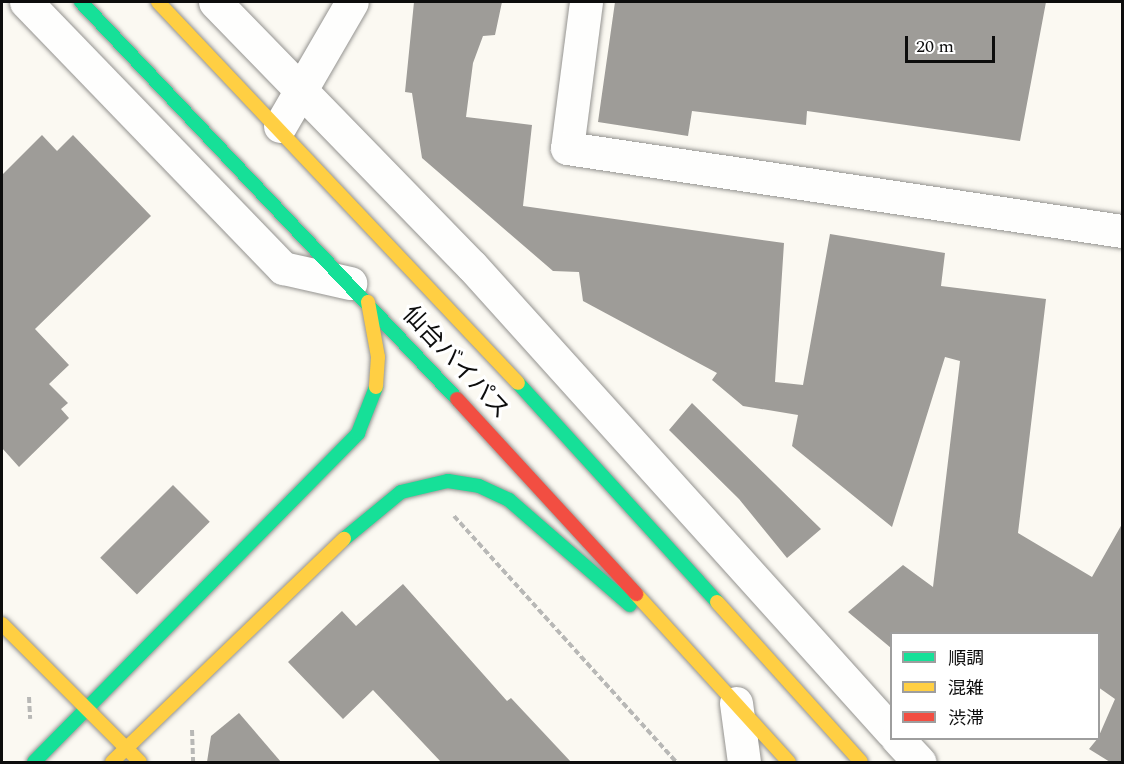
<!DOCTYPE html>
<html>
<head>
<meta charset="utf-8">
<style>
  body { margin:0 }
  #map { position:relative; width:1124px; height:764px; overflow:hidden; background:#fbf9f2; font-family:Spectral,"Noto Sans JP",serif }
  div>[style] { position:absolute }
  .building>* { inset:0; background:#9e9c98; transform-origin:0 0 }
  .path>* { height:4px; margin-top:-2px; transform-origin:0; background:repeating-linear-gradient(90deg,#b8b8b6 0 6px,transparent 0 9px) }
  .roads { filter:drop-shadow(0 0 2px #949390) drop-shadow(0 0 2px #949390) }
  .street>* { height:33px; margin:-16.5px; padding:0 16.5px; transform-origin:16.5px; border-radius:16.5px; background:#fefefd }
  .fast>* { height:14px; margin:-7px; padding:0 7px; transform-origin:7px; border-radius:7px; background:#16e098 }
  .slow>* { height:14px; margin:-7px; padding:0 7px; transform-origin:7px; border-radius:7px; background:#ffcf43 }
  .jam>* { height:14px; margin:-7px; padding:0 7px; transform-origin:7px; border-radius:7px; background:#f24e42 }
  span { translate:-50% -50%; white-space:nowrap; text-align:center; line-height:1.15; -webkit-text-stroke:6px #fff; paint-order:stroke }
  .street-label { font-size:24px; color:#0d0d0d }
  .frame { position:absolute; inset:0; border:3px solid #0d0d0d; pointer-events:none }
  .legend { position:absolute; left:890px; top:632px; width:210px; height:108px; box-sizing:border-box; background:#fff; border:2px solid #9e9e9e; margin:0; padding:8px 10px; list-style:none; font-size:18px; color:#0d0d0d }
  .legend li { display:flex; align-items:center; gap:12px; height:30px }
  .legend b { width:30px; border:2px solid #9e9e9e }
  .scale { position:absolute; left:905px; top:36px; width:90px; height:27px; box-sizing:border-box; border:3px solid #0d0d0d; border-top:0; padding-left:8px; font-size:18px; line-height:21px; white-space:nowrap; color:#0d0d0d; -webkit-text-stroke:4px #fff; paint-order:stroke }
</style>
</head>
<body>
<div id="map">
  <div class="building">
    <i style="clip-path:polygon(414px 2px,502px 2px,495px 35px,483px 36px,473px 63px,466px 117px,532px 125px,523px 206px,784px 243px,775px 382px,803px 385px,830px 234px,945px 253px,941px 286px,1046px 299px,1018px 533px,1092px 577px,1122px 524px,1122px 762px,1110px 762px,1089px 749px,1098px 738px,1115px 699px,1098px 687px,1098px 633px,891px 633px,891px 648px,848px 612px,903px 565px,933px 587px,960px 361px,945px 357px,892px 527px,792px 446px,798px 415px,743px 406px,712px 380px,717px 373px,583px 301px,579px 272px,553px 271px,422px 158px,412px 93px,405px 92px)"></i>
    <i style="clip-path:polygon(615px 2px,1046px 2px,1020px 141px,807px 111px,806px 125px,692px 111px,688px 136px,598px 122px)"></i>
    <i style="clip-path:polygon(42px 135px,57px 151px,73px 135px,151px 216px,35px 329px,69px 365px,49px 384px,68px 403px,61px 409px,69px 418px,19px 467px,2px 448px,2px 175px)"></i>
    <i style="clip-path:polygon(692px 403px,821px 529px,787px 558px,739px 499px,669px 430px)"></i>
    <i style="left:173px;top:485px;width:52px;height:103px;rotate:45deg"></i>
    <i style="clip-path:polygon(403px 584px,507px 701px,511px 698px,571px 762px,441px 762px,373px 690px,343px 719px,288px 662px,342px 611px,356px 626px)"></i>
    <i style="clip-path:polygon(239px 713px,281px 762px,207px 762px,211px 736px)"></i>
  </div>
  <div class="path">
    <i style="left:454px;top:516px;width:331px;rotate:47.9deg"></i>
    <i style="left:29px;top:697px;width:22px;rotate:87deg"></i>
    <i style="left:192px;top:730px;width:32px;rotate:88deg"></i>
  </div>
  <div class="roads">
    <div class="street">
      <i style="left:26px;top:2px;width:370px;rotate:46deg"></i>
      <i style="left:283px;top:268px;width:69px;rotate:12.6deg"></i>
      <i style="left:215px;top:2px;width:368px;rotate:45.8deg"></i>
      <i style="left:472px;top:266px;width:627px;rotate:47.97deg"></i>
      <i style="left:586px;top:2px;width:147px;rotate:97.4deg"></i>
      <i style="left:567px;top:148px;width:561px;rotate:8.51deg"></i>
      <i style="left:280px;top:126px;width:143px;rotate:-59.9deg"></i>
      <i style="left:736px;top:703px;width:60px;rotate:82.3deg"></i>
      <i style="left:897px;top:738px;width:33px;rotate:47deg"></i>
    </div>
    <div class="fast">
      <i style="left:81px;top:2px;width:547px;rotate:46.56deg"></i>
      <i style="left:518px;top:383px;width:296px;rotate:47.7deg"></i>
      <i style="left:344px;top:539px;width:74px;rotate:-39.5deg"></i>
      <i style="left:401px;top:492px;width:48px;rotate:-13.2deg"></i>
      <i style="left:448px;top:481px;width:31px;rotate:9deg"></i>
      <i style="left:479px;top:486px;width:33px;rotate:25deg"></i>
      <i style="left:509px;top:500px;width:160px;rotate:41deg"></i>
      <i style="left:34px;top:762px;width:462px;rotate:-45.4deg"></i>
      <i style="left:358px;top:433px;width:49px;rotate:-68.6deg"></i>
    </div>
    <div class="slow">
      <i style="left:158px;top:2px;width:524px;rotate:46.62deg"></i>
      <i style="left:368px;top:302px;width:56px;rotate:79.7deg"></i>
      <i style="left:378px;top:357px;width:30px;rotate:94deg"></i>
      <i style="left:636px;top:594px;width:227px;rotate:47.7deg"></i>
      <i style="left:717px;top:602px;width:215px;rotate:48deg"></i>
      <i style="left:2px;top:624px;width:195px;rotate:45deg"></i>
      <i style="left:112px;top:762px;width:322px;rotate:-43.9deg"></i>
    </div>
    <div class="jam">
      <i style="left:457px;top:399px;width:265px;rotate:47.4deg"></i>
    </div>
  </div>
  <div class="street-label">
    <span style="left:455px;top:363px;rotate:47deg">仙台バイパス</span>
  </div>
  <div class="frame"></div>
  <ul class="legend">
  <li><b style="height:8px;background:#16e098"></b>順調</li>
  <li><b style="height:8px;background:#ffcf43"></b>混雑</li>
  <li><b style="height:8px;background:#f24e42"></b>渋滞</li>
  </ul>
  <div class="scale">20 m</div>
</div>
</body>
</html>
